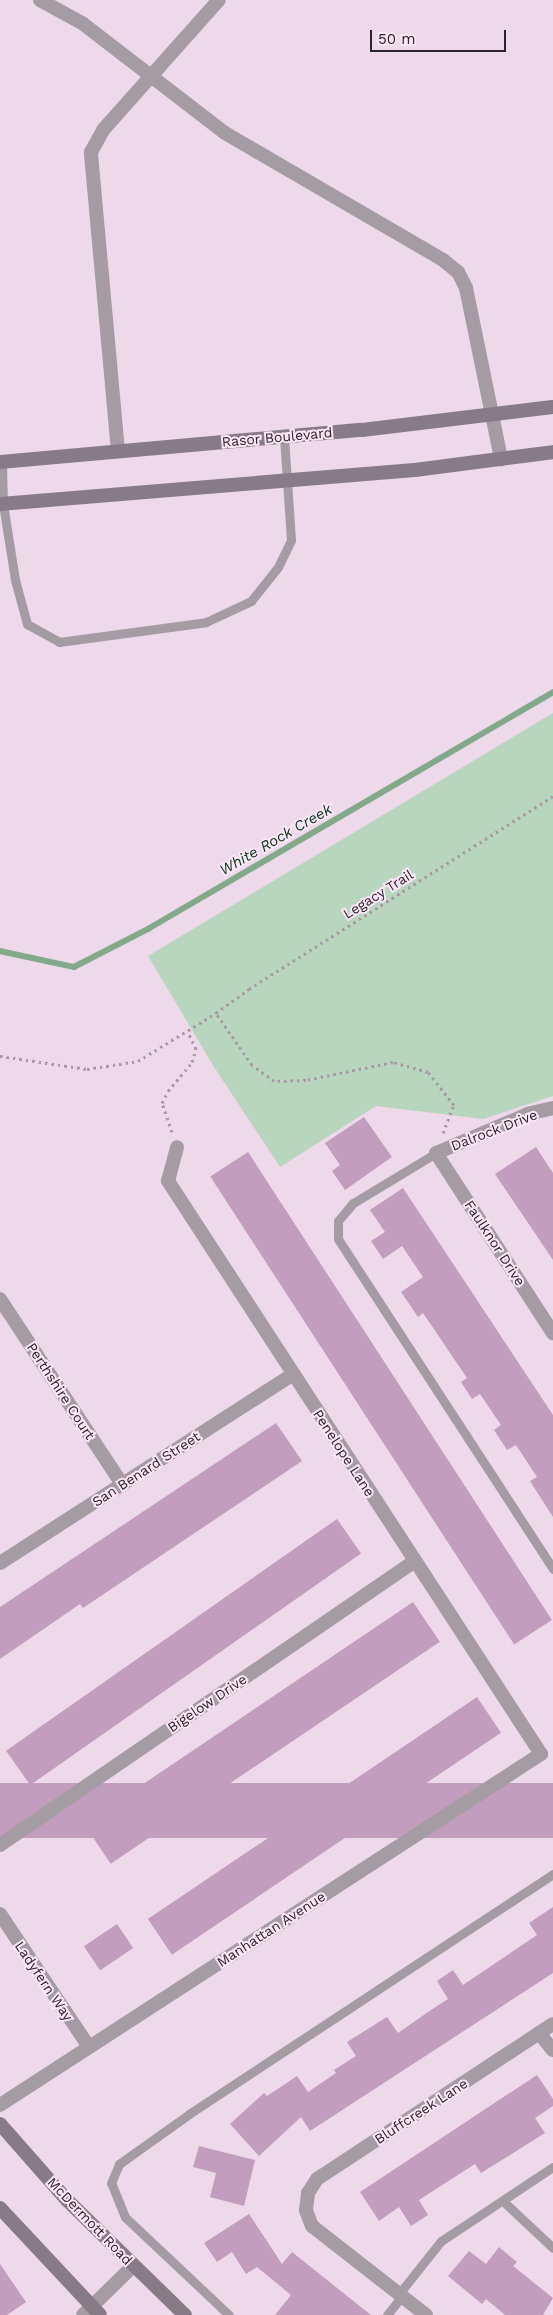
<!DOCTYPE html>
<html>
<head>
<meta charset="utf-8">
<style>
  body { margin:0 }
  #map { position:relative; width:553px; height:2315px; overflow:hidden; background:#eed9eb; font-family:"Work Sans",sans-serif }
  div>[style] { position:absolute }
  .green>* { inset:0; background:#b8d5bd }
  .stream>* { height:5.5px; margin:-2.75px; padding:0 2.75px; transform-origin:2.75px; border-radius:2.75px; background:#82a98a }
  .building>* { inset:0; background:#c29dbd; transform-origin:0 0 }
  .path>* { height:3px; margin-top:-1.5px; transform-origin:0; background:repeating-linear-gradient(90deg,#a897a5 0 2.5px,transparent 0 6.5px) }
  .service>* { height:9px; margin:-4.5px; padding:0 4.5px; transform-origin:4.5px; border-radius:4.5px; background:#a59ca3 }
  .minor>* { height:14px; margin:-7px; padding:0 7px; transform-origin:7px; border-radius:7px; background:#a59ca3 }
  .secondary>* { height:14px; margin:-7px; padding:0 7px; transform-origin:7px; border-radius:7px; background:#887b86 }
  span { translate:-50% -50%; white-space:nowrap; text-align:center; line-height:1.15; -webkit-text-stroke:4px #fbe6f8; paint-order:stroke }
  .street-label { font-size:14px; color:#2b232a }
  .water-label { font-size:15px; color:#053516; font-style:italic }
  .scale { position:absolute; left:370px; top:30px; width:136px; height:22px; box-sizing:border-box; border:2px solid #2b232a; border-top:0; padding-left:6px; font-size:15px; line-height:18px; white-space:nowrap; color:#2b232a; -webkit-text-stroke:4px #fbe6f8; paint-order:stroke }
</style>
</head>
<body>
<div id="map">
  <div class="green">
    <i style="clip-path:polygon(553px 713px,553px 1096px,483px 1119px,376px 1106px,280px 1167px,214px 1067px,148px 956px)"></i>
  </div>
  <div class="stream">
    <i style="left:0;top:951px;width:76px;rotate:12.2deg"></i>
    <i style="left:74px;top:967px;width:83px;rotate:-27.2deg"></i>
    <i style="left:148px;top:929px;width:469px;rotate:-30.3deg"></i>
  </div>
  <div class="building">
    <i style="clip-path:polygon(364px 1117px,392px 1157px,345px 1190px,332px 1171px,340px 1165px,325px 1143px)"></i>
    <i style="clip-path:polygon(536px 1147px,553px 1173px,553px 1260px,495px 1174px)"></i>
    <i style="left:248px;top:1152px;width:558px;height:45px;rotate:57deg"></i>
    <i style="clip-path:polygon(403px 1188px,553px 1415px,553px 1517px,530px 1481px,537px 1477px,516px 1445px,507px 1450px,494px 1430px,501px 1425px,480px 1394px,472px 1399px,461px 1382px,467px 1378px,423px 1313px,418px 1317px,401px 1292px,423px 1277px,402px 1246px,383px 1259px,371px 1241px,385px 1232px,370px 1210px)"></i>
    <i style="clip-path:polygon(276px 1423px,302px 1461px,83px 1608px,80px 1604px,0 1659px,0 1607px)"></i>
    <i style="left:337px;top:1519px;width:42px;height:404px;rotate:55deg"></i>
    <i style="left:413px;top:1602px;width:48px;height:397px;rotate:56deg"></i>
    <i style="left:477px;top:1697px;width:43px;height:397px;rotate:56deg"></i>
    <i style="left:553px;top:1783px;width:55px;height:569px;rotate:90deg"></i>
    <i style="clip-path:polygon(553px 1907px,553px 1973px,310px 2131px,301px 2117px,259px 2156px,230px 2124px,264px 2093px,267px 2096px,297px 2076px,308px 2092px,336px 2073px,334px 2070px,356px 2056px,347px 2042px,387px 2017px,398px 2033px,428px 2012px,448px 1999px,437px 1981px,453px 1970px,463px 1985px,537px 1935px,529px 1923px)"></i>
    <i style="left:117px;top:1924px;width:29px;height:40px;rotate:56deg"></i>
    <i style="clip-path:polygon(537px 2075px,553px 2099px,553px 2106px,535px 2118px,545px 2133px,481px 2173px,475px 2164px,419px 2200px,428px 2215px,411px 2226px,399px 2207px,379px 2221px,360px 2192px)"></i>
    <i style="clip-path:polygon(199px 2146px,255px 2160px,244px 2206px,210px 2197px,216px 2173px,193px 2167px)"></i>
    <i style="clip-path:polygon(249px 2214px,282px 2264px,292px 2252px,371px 2315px,275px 2315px,291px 2295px,257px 2267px,246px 2274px,232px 2252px,217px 2262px,204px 2243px)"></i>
    <i style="clip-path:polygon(499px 2247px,517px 2262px,513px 2266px,553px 2298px,543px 2315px,505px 2315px,486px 2299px,482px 2304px,448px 2276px,469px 2251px,486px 2264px)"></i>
    <i style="clip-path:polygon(0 2264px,26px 2302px,7px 2315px,0 2315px)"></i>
  </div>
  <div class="path">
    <i style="left:0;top:1056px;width:88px;rotate:8.5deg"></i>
    <i style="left:87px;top:1069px;width:52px;rotate:-8.9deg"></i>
    <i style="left:138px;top:1061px;width:92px;rotate:-31.6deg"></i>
    <i style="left:172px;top:1132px;width:31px;rotate:-109deg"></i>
    <i style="left:162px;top:1103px;width:13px;rotate:-63deg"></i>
    <i style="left:168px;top:1091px;width:38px;rotate:-50deg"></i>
    <i style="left:192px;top:1062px;width:14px;rotate:-73deg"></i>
    <i style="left:196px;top:1049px;width:19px;rotate:-115deg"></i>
    <i style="left:443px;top:1133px;width:30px;rotate:-69deg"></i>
    <i style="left:454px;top:1105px;width:42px;rotate:-128.2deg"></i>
    <i style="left:428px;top:1072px;width:36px;rotate:-164deg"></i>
    <i style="left:393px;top:1062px;width:89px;rotate:168.3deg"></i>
    <i style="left:306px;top:1080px;width:32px;rotate:178deg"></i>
    <i style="left:274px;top:1081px;width:27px;rotate:-144deg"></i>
    <i style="left:252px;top:1065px;width:63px;rotate:-124.7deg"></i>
    <i style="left:216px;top:1013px;width:41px;rotate:-36deg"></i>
    <i style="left:249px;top:989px;width:360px;rotate:-32.4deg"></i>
  </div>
  <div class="service">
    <i style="left:2px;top:462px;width:42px;rotate:88.6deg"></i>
    <i style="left:3px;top:504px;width:77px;rotate:81deg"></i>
    <i style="left:15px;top:580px;width:46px;rotate:74.7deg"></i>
    <i style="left:27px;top:624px;width:37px;rotate:29deg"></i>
    <i style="left:59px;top:642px;width:148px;rotate:-7.7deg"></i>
    <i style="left:206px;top:622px;width:50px;rotate:-25deg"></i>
    <i style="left:251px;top:601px;width:43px;rotate:-51.5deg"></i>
    <i style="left:278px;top:567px;width:30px;rotate:-64deg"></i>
    <i style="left:291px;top:540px;width:103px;rotate:-93.9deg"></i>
    <i style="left:436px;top:1153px;width:97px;rotate:148.9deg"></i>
    <i style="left:353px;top:1203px;width:23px;rotate:130deg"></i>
    <i style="left:338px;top:1221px;width:18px;rotate:90deg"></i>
    <i style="left:338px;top:1239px;width:394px;rotate:56.9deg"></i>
    <i style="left:504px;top:2202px;width:67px;rotate:43.2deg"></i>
    <i style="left:398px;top:2295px;width:69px;rotate:-51.5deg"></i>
    <i style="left:441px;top:2241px;width:134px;rotate:-33.5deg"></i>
    <i style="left:229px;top:2315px;width:143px;rotate:-136.7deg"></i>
    <i style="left:125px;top:2217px;width:37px;rotate:-112deg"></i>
    <i style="left:111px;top:2183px;width:21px;rotate:-67deg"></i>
    <i style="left:119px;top:2164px;width:86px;rotate:-35.5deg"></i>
    <i style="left:189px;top:2114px;width:436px;rotate:-33.4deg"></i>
    <i style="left:387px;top:2315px;width:23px;rotate:-52deg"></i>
  </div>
  <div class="minor">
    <i style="left:40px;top:0;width:48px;rotate:28.7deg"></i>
    <i style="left:82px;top:23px;width:180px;rotate:37.6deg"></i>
    <i style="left:225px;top:133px;width:252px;rotate:30.2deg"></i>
    <i style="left:443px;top:260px;width:19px;rotate:39deg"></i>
    <i style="left:458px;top:272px;width:18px;rotate:63deg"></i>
    <i style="left:466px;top:288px;width:175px;rotate:78.4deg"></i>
    <i style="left:118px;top:451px;width:300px;rotate:-95.2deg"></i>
    <i style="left:91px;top:152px;width:25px;rotate:-61deg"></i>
    <i style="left:103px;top:130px;width:174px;rotate:-48.3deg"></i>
    <i style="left:553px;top:1108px;width:26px;rotate:167deg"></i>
    <i style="left:528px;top:1114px;width:100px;rotate:157deg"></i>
    <i style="left:436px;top:1153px;width:215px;rotate:57deg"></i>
    <i style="left:0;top:1299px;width:222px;rotate:56.6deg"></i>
    <i style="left:0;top:1563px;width:347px;rotate:-32.8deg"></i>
    <i style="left:0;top:1845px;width:503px;rotate:-34.39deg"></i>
    <i style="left:0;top:1914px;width:160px;rotate:56.2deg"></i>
    <i style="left:539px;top:2033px;width:22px;rotate:51deg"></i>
    <i style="left:0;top:2105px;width:645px;rotate:-32.98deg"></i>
    <i style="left:541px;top:1754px;width:684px;rotate:-123.06deg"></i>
    <i style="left:168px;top:1181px;width:35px;rotate:-75deg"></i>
    <i style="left:83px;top:2315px;width:70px;rotate:-44.4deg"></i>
    <i style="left:426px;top:2315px;width:145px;rotate:-142deg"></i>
    <i style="left:312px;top:2226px;width:17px;rotate:-111deg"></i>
    <i style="left:306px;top:2210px;width:17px;rotate:-83deg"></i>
    <i style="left:308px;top:2193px;width:17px;rotate:-57deg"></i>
    <i style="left:317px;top:2179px;width:282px;rotate:-33.3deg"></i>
  </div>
  <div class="secondary">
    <i style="left:0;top:462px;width:363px;rotate:-5.1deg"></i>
    <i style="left:362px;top:430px;width:192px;rotate:-6.9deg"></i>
    <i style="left:0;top:504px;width:416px;rotate:-4.7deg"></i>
    <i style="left:415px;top:470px;width:139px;rotate:-7.4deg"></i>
    <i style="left:0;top:2124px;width:101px;rotate:48.6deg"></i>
    <i style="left:67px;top:2200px;width:165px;rotate:44.3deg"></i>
    <i style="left:0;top:2208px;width:146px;rotate:46.9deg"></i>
  </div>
  <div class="street-label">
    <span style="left:277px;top:437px;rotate:-5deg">Rasor Boulevard</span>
    <span style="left:378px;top:894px;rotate:-32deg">Legacy Trail</span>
    <span style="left:494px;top:1130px;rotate:-21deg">Dalrock Drive</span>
    <span style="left:495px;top:1243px;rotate:57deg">Faulknor Drive</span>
    <span style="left:61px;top:1391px;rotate:57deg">Perthshire Court</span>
    <span style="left:344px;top:1453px;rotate:57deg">Penelope Lane</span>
    <span style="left:146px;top:1469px;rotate:-33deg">San Benard Street</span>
    <span style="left:207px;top:1703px;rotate:-34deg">Bigelow Drive</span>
    <span style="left:271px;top:1929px;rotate:-33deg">Manhattan Avenue</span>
    <span style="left:44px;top:1981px;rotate:56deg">Ladyfern Way</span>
    <span style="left:421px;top:2111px;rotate:-33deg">Bluffcreek Lane</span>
    <span style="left:90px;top:2221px;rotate:46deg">McDermott Road</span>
  </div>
  <div class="water-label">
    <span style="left:276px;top:840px;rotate:-30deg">White Rock Creek</span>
  </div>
  <div class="scale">50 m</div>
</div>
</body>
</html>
